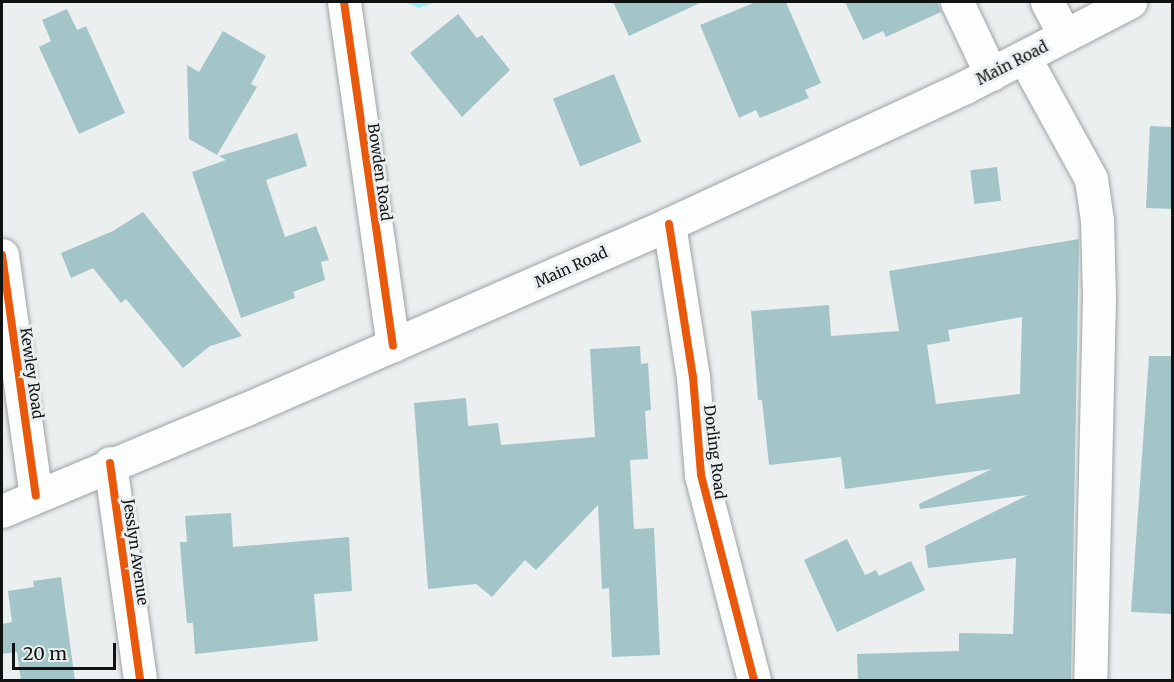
<!DOCTYPE html>
<html>
<head>
<meta charset="utf-8">
<style>
  body { margin:0 }
  #map { position:relative; width:1174px; height:682px; overflow:hidden; background:#ebeff0; font-family:Merriweather,serif }
  div>[style] { position:absolute }
  .water>* { inset:0; background:#9debf5 }
  .building>* { inset:0; background:#a3c5c8; transform-origin:0 0 }
  .roads { filter:drop-shadow(0 0 2px #a0a3a3) drop-shadow(0 0 2px #a0a3a3) }
  .minor>* { height:33px; margin:-16.5px; padding:0 16.5px; transform-origin:16.5px; border-radius:16.5px; background:#fcfdfd }
  .major>* { height:33px; margin:-16.5px; padding:0 16.5px; transform-origin:16.5px; border-radius:16.5px; background:#fcfdfd }
  .cycleway>* { height:8px; margin:-4px; padding:0 4px; transform-origin:4px; border-radius:4px; background:#e8590c }
  span { translate:-50% -50%; white-space:nowrap; text-align:center; line-height:1.15; -webkit-text-stroke:6px #eaf0f1; paint-order:stroke }
  .street-label { font-size:15px; color:#111313 }
  .frame { position:absolute; inset:0; border:3px solid #111313; pointer-events:none }
  .scale { position:absolute; left:12px; top:643px; width:104px; height:27px; box-sizing:border-box; border:3px solid #111313; border-top:0; padding-left:8px; font-size:18px; line-height:21px; white-space:nowrap; color:#111313; -webkit-text-stroke:4px #eaf0f1; paint-order:stroke }
</style>
</head>
<body>
<div id="map">
  <div class="water">
    <i style="clip-path:polygon(405px 2px,433px 2px,433px 3px,419px 8px)"></i>
  </div>
  <div class="building">
    <i style="clip-path:polygon(613px 2px,702px 2px,629px 36px)"></i>
    <i style="clip-path:polygon(756px 2px,786px 2px,821px 83px,805px 90px,809px 98px,760px 118px,756px 110px,739px 118px,700px 25px)"></i>
    <i style="clip-path:polygon(845px 2px,938px 2px,941px 12px,886px 37px,883px 31px,863px 40px)"></i>
    <i style="clip-path:polygon(67px 9px,77px 30px,86px 26px,125px 113px,79px 134px,39px 47px,51px 41px,42px 20px)"></i>
    <i style="clip-path:polygon(458px 14px,477px 38px,482px 35px,510px 70px,462px 117px,410px 53px)"></i>
    <i style="clip-path:polygon(223px 31px,266px 56px,251px 84px,257px 87px,217px 155px,189px 139px,187px 65px,199px 72px)"></i>
    <i style="left:614px;top:74px;width:73px;height:66px;rotate:68deg"></i>
    <i style="clip-path:polygon(1150px 126px,1173px 127px,1173px 209px,1146px 208px)"></i>
    <i style="clip-path:polygon(297px 133px,307px 166px,266px 180px,285px 237px,316px 226px,329px 260px,321px 262px,325px 280px,293px 292px,295px 298px,241px 318px,192px 172px,226px 160px,219px 156px)"></i>
    <i style="left:997px;top:167px;width:34px;height:27px;rotate:83deg"></i>
    <i style="clip-path:polygon(143px 212px,242px 336px,210px 346px,183px 368px,126px 299px,121px 303px,93px 268px,71px 278px,61px 253px,113px 231px)"></i>
    <i style="clip-path:polygon(evenodd,1079px 239px,1071px 681px,858px 681px,857px 654px,959px 651px,959px 633px,1013px 634px,1016px 558px,928px 568px,925px 546px,1028px 495px,920px 509px,919px 504px,992px 469px,845px 489px,841px 457px,769px 465px,762px 400px,758px 400px,751px 311px,829px 305px,831px 336px,899px 331px,889px 271px,1079px 239px,1022px 317px,1020px 394px,936px 404px,927px 345px,950px 341px,948px 330px,1022px 317px)"></i>
    <i style="clip-path:polygon(640px 346px,641px 364px,648px 363px,651px 410px,645px 411px,648px 459px,630px 460px,634px 529px,654px 528px,660px 655px,612px 657px,609px 588px,602px 589px,598px 505px,536px 570px,525px 560px,492px 597px,476px 584px,428px 589px,414px 403px,466px 398px,468px 426px,498px 423px,501px 445px,595px 437px,590px 349px)"></i>
    <i style="clip-path:polygon(1149px 356px,1173px 356px,1173px 614px,1131px 612px)"></i>
    <i style="clip-path:polygon(231px 513px,233px 547px,349px 537px,352px 591px,314px 594px,318px 641px,195px 654px,193px 623px,187px 623px,182px 570px,180px 542px,187px 542px,185px 516px)"></i>
    <i style="clip-path:polygon(847px 539px,865px 575px,876px 570px,879px 576px,911px 561px,925px 590px,837px 632px,804px 560px)"></i>
    <i style="clip-path:polygon(61px 577px,75px 681px,21px 681px,17px 652px,2px 654px,2px 624px,12px 622px,8px 591px,34px 587px,33px 581px)"></i>
  </div>
  <div class="roads">
    <div class="minor">
      <i style="left:344px;top:2px;width:347px;rotate:81.9deg"></i>
      <i style="left:957px;top:2px;width:80px;rotate:64.7deg"></i>
      <i style="left:1047px;top:2px;width:38px;rotate:62deg"></i>
      <i style="left:1024px;top:57px;width:139px;rotate:61.2deg"></i>
      <i style="left:1091px;top:179px;width:41px;rotate:81.7deg"></i>
      <i style="left:1097px;top:220px;width:77px;rotate:88.5deg"></i>
      <i style="left:1099px;top:297px;width:383px;rotate:91.3deg"></i>
      <i style="left:669px;top:224px;width:155px;rotate:81.1deg"></i>
      <i style="left:693px;top:377px;width:98px;rotate:85.3deg"></i>
      <i style="left:701px;top:475px;width:212px;rotate:75.5deg"></i>
      <i style="left:2px;top:255px;width:243px;rotate:82deg"></i>
      <i style="left:110px;top:463px;width:219px;rotate:82.1deg"></i>
    </div>
    <div class="major">
      <i style="left:2px;top:511px;width:262px;rotate:-22.7deg"></i>
      <i style="left:244px;top:410px;width:464px;rotate:-23.6deg"></i>
      <i style="left:669px;top:224px;width:326px;rotate:-24.8deg"></i>
      <i style="left:965px;top:87px;width:186px;rotate:-27.3deg"></i>
    </div>
  </div>
  <div class="cycleway">
    <i style="left:344px;top:2px;width:347px;rotate:81.9deg"></i>
    <i style="left:669px;top:224px;width:155px;rotate:81.1deg"></i>
    <i style="left:693px;top:377px;width:98px;rotate:85.3deg"></i>
    <i style="left:701px;top:475px;width:212px;rotate:75.5deg"></i>
    <i style="left:2px;top:255px;width:243px;rotate:82deg"></i>
    <i style="left:110px;top:463px;width:219px;rotate:82.1deg"></i>
  </div>
  <div class="street-label">
    <span style="left:1012px;top:63px;rotate:-27deg">Main Road</span>
    <span style="left:380px;top:172px;rotate:82deg">Bowden Road</span>
    <span style="left:571px;top:267px;rotate:-24deg">Main Road</span>
    <span style="left:32px;top:373px;rotate:82deg">Kewley Road</span>
    <span style="left:715px;top:452px;rotate:83deg">Dorling Road</span>
    <span style="left:136px;top:552px;rotate:82deg">Jesslyn Avenue</span>
  </div>
  <div class="frame"></div>
  <div class="scale">20 m</div>
</div>
</body>
</html>
